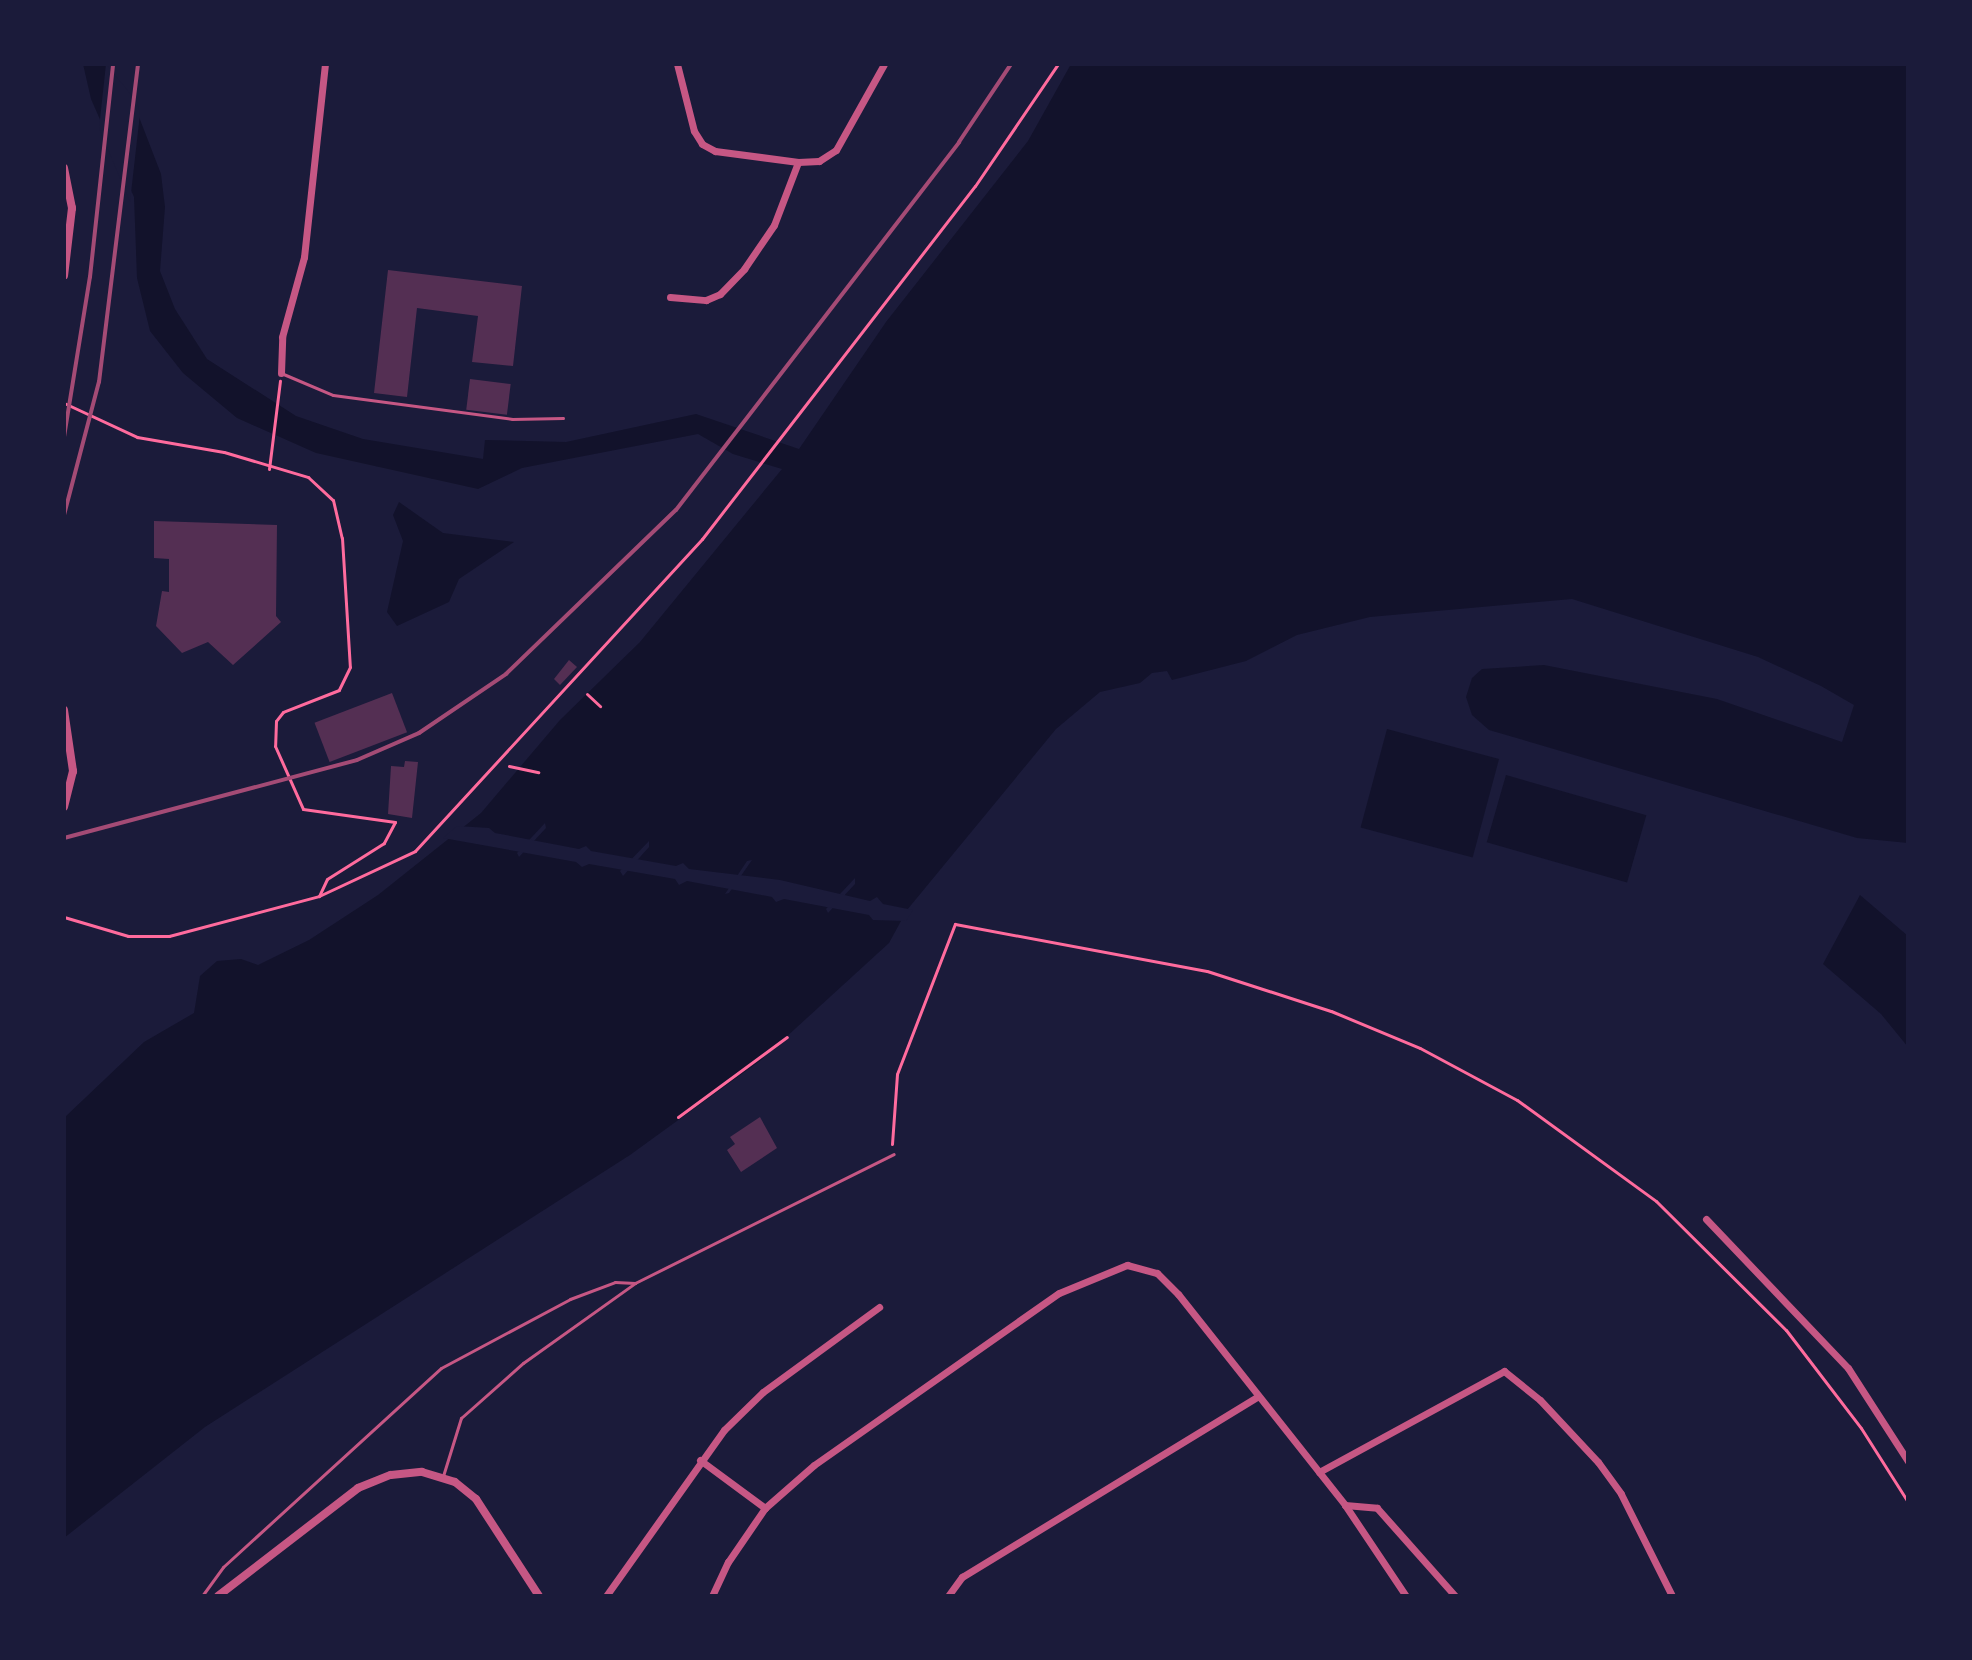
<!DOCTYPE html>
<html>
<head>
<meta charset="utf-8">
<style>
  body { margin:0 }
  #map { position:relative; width:1972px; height:1660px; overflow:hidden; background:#1b1b3a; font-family:"Libre Baskerville",serif }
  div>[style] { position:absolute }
  .water>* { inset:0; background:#12122b; transform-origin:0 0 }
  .pier>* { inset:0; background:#1b1b3a }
  .building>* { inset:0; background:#542f53; transform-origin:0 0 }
  .path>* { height:3px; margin:-1.5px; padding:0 1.5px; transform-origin:1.5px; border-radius:1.5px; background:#ff6b9d }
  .service>* { height:3px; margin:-1.5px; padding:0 1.5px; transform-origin:1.5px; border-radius:1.5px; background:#c65784 }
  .minor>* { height:7px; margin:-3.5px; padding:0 3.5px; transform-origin:3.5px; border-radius:3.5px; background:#c65784 }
  .tertiary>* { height:8px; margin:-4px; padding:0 4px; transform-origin:4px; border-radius:4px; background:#c65784 }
  .rail>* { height:4px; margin:-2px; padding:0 2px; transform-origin:2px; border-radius:2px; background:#a44b75 }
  span { translate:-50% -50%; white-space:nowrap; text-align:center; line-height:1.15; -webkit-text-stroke:6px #1b1b3a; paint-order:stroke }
  .frame { position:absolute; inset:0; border:66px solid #1b1b3a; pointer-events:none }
</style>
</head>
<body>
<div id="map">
  <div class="water">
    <i style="clip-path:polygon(evenodd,83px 64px,104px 64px,134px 104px,161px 174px,165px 207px,160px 271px,175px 309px,207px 359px,296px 416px,363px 439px,483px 459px,485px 440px,566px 442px,696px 414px,799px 449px,886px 322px,1028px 141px,1071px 64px,1908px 64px,1908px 843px,1857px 838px,1489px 730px,1472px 715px,1466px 697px,1472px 678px,1482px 669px,1544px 665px,1717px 699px,1842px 742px,1854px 705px,1821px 686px,1758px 657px,1572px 599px,1370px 617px,1297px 635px,1246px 661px,1172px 680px,1167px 671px,1152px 673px,1140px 683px,1100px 692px,1056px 729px,907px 910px,889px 943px,761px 1060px,630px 1155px,205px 1427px,64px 1538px,64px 1118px,144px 1042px,194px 1013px,200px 976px,217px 961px,241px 959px,258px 965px,309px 940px,378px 895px,481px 813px,560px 720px,640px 642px,782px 469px,733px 454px,698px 434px,522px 468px,478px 489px,316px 453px,237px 418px,183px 373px,150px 331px,137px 278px,134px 197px,91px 99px,83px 64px,545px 823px,546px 828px,519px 857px,517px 853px,545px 823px,83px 64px,649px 841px,649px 847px,623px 876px,620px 871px,649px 841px,83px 64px,752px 860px,729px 893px,725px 894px,747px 861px,752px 860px,83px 64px,855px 878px,855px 884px,828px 913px,826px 909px,855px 878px)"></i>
    <i style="clip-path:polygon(399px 502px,443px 533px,514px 542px,459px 579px,449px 602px,397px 626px,387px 612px,403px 541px,393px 515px)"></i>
    <i style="left:1387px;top:729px;width:116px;height:102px;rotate:15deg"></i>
    <i style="left:1506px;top:775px;width:146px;height:70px;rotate:16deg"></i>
    <i style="clip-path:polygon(1860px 895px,1908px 936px,1908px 1047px,1881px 1014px,1823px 964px)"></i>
  </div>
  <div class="pier">
    <i style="clip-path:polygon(106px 64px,137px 102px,140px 114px,130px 202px,99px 128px)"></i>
    <i style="clip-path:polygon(457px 826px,489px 828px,495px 833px,579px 849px,586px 846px,591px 851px,676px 866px,683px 863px,689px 869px,780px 880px,870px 901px,877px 897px,883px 904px,913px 910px,906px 921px,873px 920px,869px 915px,784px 899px,776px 902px,772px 897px,687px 881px,679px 885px,675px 879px,589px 864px,582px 867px,576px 862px,443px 838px)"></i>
  </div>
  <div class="building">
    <i style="clip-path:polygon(388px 270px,522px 286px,513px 366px,472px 362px,478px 316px,417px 308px,407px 397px,374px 393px)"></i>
    <i style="left:470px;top:379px;width:41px;height:31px;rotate:7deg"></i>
    <i style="clip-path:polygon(154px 521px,277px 525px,276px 616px,281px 622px,233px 665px,208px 642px,182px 653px,156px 626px,162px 591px,169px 592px,169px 559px,154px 558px)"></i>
    <i style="clip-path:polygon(569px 660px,577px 667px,560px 685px,554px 679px)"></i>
    <i style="left:392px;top:693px;width:42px;height:83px;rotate:69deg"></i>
    <i style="clip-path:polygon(405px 761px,418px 762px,412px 818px,388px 814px,391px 766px,404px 767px)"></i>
    <i style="clip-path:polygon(760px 1117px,777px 1148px,741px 1172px,727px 1150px,735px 1144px,730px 1137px)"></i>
  </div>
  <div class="path">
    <i style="left:64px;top:403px;width:81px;rotate:25deg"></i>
    <i style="left:137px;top:437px;width:88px;rotate:9.8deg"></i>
    <i style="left:224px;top:452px;width:88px;rotate:16.6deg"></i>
    <i style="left:308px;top:477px;width:34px;rotate:43deg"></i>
    <i style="left:333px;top:500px;width:39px;rotate:77deg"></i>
    <i style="left:342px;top:538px;width:129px;rotate:86.5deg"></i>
    <i style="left:350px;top:667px;width:25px;rotate:116deg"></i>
    <i style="left:339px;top:690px;width:60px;rotate:158.6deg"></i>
    <i style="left:283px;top:712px;width:11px;rotate:128deg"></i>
    <i style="left:276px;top:721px;width:25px;rotate:92deg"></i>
    <i style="left:275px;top:746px;width:69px;rotate:66deg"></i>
    <i style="left:303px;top:809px;width:93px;rotate:8deg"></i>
    <i style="left:395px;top:822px;width:24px;rotate:118deg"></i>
    <i style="left:384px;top:843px;width:67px;rotate:147.7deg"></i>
    <i style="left:327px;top:879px;width:19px;rotate:115deg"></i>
    <i style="left:269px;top:469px;width:89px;rotate:-82.9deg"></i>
    <i style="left:587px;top:694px;width:18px;rotate:43deg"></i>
    <i style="left:509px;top:766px;width:30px;rotate:12deg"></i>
    <i style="left:64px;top:917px;width:67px;rotate:16.5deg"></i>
    <i style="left:128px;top:936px;width:41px"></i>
    <i style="left:169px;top:936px;width:155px;rotate:-14.9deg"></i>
    <i style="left:319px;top:896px;width:106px;rotate:-25.1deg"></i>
    <i style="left:415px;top:851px;width:424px;rotate:-47.4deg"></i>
    <i style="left:702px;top:539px;width:446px;rotate:-52.3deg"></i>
    <i style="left:975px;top:186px;width:148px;rotate:-55.8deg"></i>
    <i style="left:678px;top:1117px;width:135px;rotate:-36.3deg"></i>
    <i style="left:892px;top:1144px;width:70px;rotate:-85.9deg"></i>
    <i style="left:897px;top:1074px;width:161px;rotate:-68.9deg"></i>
    <i style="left:955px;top:924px;width:256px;rotate:10.6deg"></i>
    <i style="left:1207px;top:971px;width:130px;rotate:17.9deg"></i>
    <i style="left:1331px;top:1011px;width:96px;rotate:22.6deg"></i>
    <i style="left:1420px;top:1048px;width:110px;rotate:28.2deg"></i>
    <i style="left:1517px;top:1100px;width:172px;rotate:36deg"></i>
    <i style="left:1656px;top:1201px;width:183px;rotate:44.8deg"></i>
    <i style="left:1786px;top:1330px;width:123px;rotate:52.6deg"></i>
    <i style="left:1861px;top:1428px;width:88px;rotate:57.6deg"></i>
  </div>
  <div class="service">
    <i style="left:281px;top:373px;width:56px;rotate:22.9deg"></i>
    <i style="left:333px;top:395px;width:181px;rotate:7.6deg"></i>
    <i style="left:512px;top:419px;width:51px;rotate:-1.1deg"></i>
    <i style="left:443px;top:1476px;width:61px;rotate:-72.8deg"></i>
    <i style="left:461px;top:1418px;width:83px;rotate:-41.6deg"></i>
    <i style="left:523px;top:1363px;width:138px;rotate:-35.5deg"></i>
    <i style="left:635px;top:1283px;width:289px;rotate:-26.5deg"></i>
    <i style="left:202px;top:1596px;width:36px;rotate:-54deg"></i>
    <i style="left:223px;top:1567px;width:295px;rotate:-42.4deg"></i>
    <i style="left:441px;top:1368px;width:146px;rotate:-28.1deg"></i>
    <i style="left:570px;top:1299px;width:48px;rotate:-20.7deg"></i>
    <i style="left:615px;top:1282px;width:20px;rotate:3deg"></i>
  </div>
  <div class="minor">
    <i style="left:677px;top:64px;width:69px;rotate:75.8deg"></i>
    <i style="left:694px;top:131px;width:15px;rotate:58deg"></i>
    <i style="left:702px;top:144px;width:15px;rotate:28deg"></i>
    <i style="left:715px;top:151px;width:84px;rotate:7.5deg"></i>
    <i style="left:798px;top:162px;width:21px;rotate:-3deg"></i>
    <i style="left:819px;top:161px;width:20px;rotate:-33deg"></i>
    <i style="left:836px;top:150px;width:98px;rotate:-60.8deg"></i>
    <i style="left:670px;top:297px;width:36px;rotate:5deg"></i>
    <i style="left:706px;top:300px;width:15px;rotate:-23deg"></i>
    <i style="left:720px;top:294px;width:35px;rotate:-46deg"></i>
    <i style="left:744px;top:269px;width:53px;rotate:-55.7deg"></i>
    <i style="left:774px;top:225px;width:67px;rotate:-69.1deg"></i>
    <i style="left:281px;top:373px;width:36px;rotate:-88deg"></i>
    <i style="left:282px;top:337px;width:83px;rotate:-74.6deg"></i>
    <i style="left:304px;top:257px;width:194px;rotate:-83.8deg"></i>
    <i style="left:1706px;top:1219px;width:206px;rotate:46.4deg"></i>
    <i style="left:1848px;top:1368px;width:111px;rotate:57.2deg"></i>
    <i style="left:700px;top:1460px;width:81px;rotate:36.4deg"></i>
    <i style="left:1319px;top:1472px;width:211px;rotate:-28.6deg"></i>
    <i style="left:1504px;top:1371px;width:46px;rotate:38.9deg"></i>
    <i style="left:1540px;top:1400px;width:85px;rotate:46.9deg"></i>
    <i style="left:1598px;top:1462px;width:39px;rotate:54deg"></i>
    <i style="left:1621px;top:1494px;width:114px;rotate:63.4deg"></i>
    <i style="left:1345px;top:1505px;width:32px;rotate:5deg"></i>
    <i style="left:1377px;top:1508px;width:118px;rotate:48.4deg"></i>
    <i style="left:606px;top:1596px;width:204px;rotate:-54.6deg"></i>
    <i style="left:724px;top:1430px;width:54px;rotate:-44.3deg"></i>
    <i style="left:763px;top:1392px;width:144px;rotate:-36.2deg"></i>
    <i style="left:712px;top:1596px;width:38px;rotate:-65deg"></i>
    <i style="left:728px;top:1562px;width:65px;rotate:-55.6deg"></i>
    <i style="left:765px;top:1508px;width:65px;rotate:-41.3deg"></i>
    <i style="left:814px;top:1465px;width:299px;rotate:-35.1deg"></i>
    <i style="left:1059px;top:1293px;width:74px;rotate:-22.4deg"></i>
    <i style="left:1127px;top:1265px;width:31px;rotate:15deg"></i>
    <i style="left:1157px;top:1273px;width:30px;rotate:45deg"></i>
    <i style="left:1178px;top:1294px;width:269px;rotate:51.6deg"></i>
    <i style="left:1345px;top:1505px;width:110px;rotate:56.2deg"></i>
    <i style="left:948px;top:1596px;width:24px;rotate:-54deg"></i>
    <i style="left:962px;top:1577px;width:346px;rotate:-31.4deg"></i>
  </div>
  <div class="tertiary">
    <i style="left:64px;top:168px;width:41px;rotate:78.7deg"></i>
    <i style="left:72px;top:208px;width:68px;rotate:96.7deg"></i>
    <i style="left:64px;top:710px;width:62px;rotate:81.6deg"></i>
    <i style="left:73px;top:771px;width:37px;rotate:104deg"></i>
    <i style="left:218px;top:1596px;width:177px;rotate:-37.6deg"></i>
    <i style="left:358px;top:1488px;width:35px;rotate:-22deg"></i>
    <i style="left:391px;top:1475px;width:31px;rotate:-6deg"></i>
    <i style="left:422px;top:1472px;width:34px;rotate:17deg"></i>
    <i style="left:455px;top:1482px;width:27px;rotate:39deg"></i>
    <i style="left:476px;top:1499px;width:116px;rotate:57deg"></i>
  </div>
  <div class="rail">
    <i style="left:64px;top:437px;width:162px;rotate:-80.8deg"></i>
    <i style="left:90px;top:277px;width:214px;rotate:-83.8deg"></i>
    <i style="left:64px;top:515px;width:138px;rotate:-75.3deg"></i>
    <i style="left:99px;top:382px;width:320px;rotate:-83deg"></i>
    <i style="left:64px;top:838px;width:303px;rotate:-14.9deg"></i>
    <i style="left:357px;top:760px;width:68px;rotate:-23.5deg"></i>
    <i style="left:419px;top:733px;width:105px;rotate:-34.1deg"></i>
    <i style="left:506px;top:674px;width:236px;rotate:-44deg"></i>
    <i style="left:676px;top:510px;width:464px;rotate:-52.4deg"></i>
    <i style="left:959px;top:142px;width:94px;rotate:-56.3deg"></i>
  </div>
  <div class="frame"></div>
</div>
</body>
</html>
